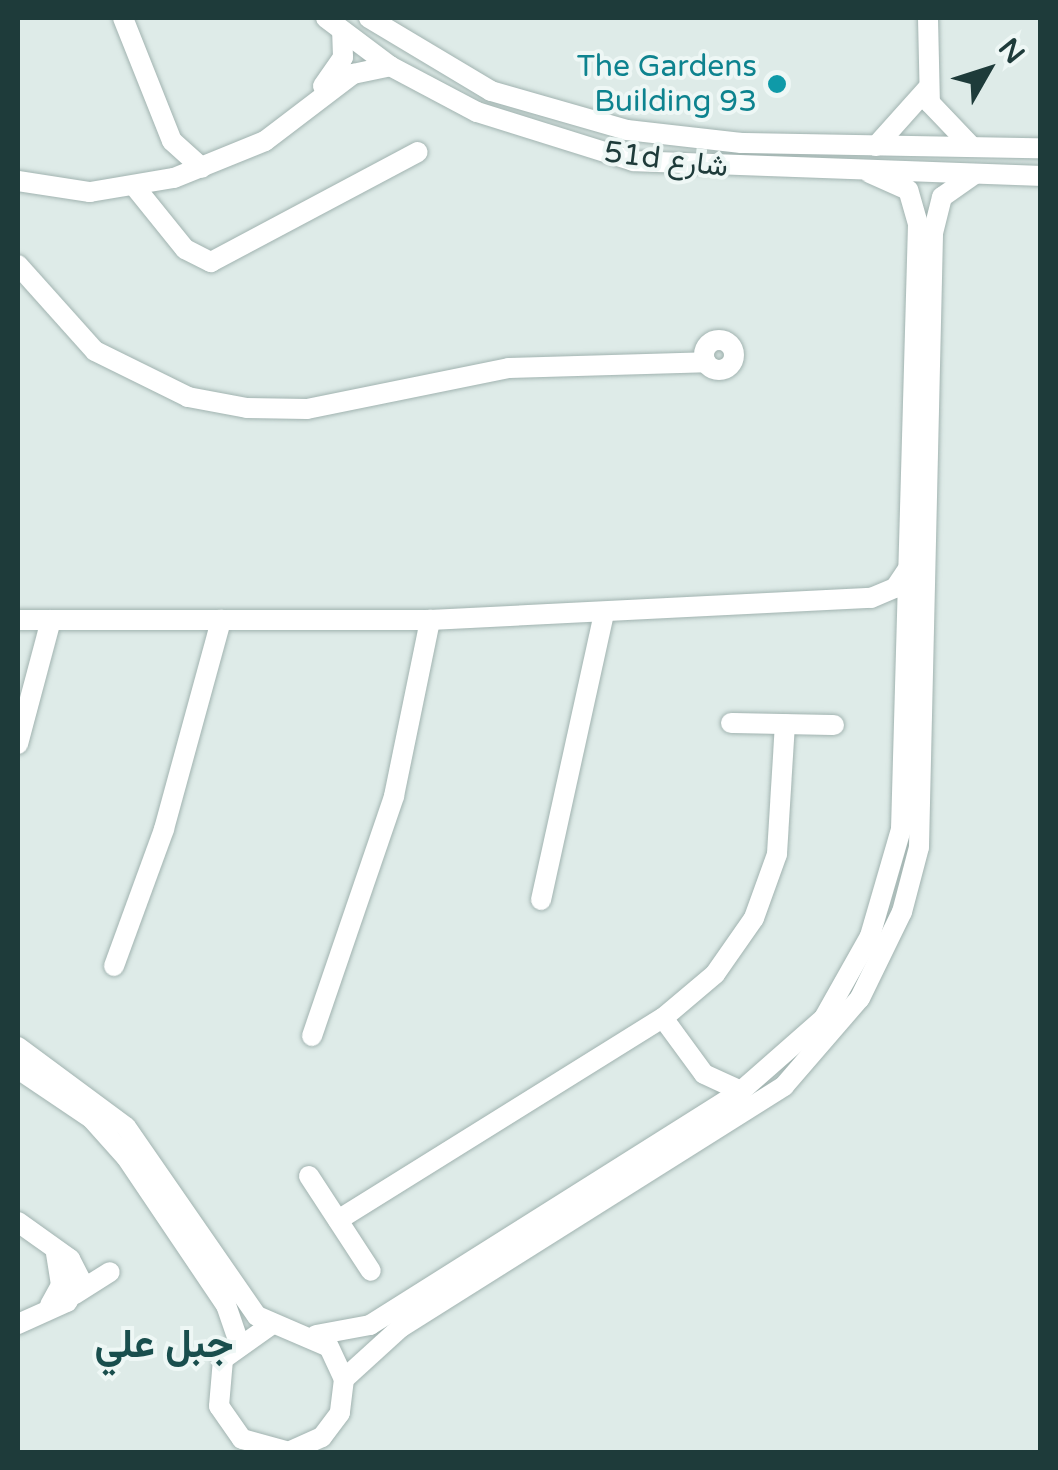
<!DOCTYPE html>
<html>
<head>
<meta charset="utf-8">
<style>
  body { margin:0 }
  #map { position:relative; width:1058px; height:1470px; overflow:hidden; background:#deebe8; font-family:"Varela Round",Vazirmatn,sans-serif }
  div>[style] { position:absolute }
  .roads { filter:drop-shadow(0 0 2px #a1b3b0) drop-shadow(0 0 2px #a1b3b0) }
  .minor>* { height:20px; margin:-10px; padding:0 10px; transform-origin:10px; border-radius:10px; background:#fff }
  .minor>.ring { margin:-10px; padding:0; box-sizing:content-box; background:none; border:20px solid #fff; border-radius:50% }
  .dots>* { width:28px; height:28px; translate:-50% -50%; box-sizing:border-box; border:5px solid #eef7f5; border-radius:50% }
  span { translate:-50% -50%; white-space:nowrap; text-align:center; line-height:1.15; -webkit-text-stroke:8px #eef7f5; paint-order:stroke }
  .culture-label { font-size:30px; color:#0d838f }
  .right { translate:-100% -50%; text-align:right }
  .street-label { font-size:30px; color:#1e3b3a }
  .district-label { font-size:40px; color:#194e4d; font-weight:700 }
  .frame { position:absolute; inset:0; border:20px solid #1e3b3a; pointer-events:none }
  .north { position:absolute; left:938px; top:20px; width:100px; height:100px; -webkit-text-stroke:8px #eef7f5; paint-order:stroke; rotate:51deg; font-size:28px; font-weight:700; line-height:40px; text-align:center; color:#1e3b3a }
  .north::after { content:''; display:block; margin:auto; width:35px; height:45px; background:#1e3b3a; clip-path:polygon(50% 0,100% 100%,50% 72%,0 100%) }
</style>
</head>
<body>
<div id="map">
  <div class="roads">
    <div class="minor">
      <i style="left:123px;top:18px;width:132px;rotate:68.3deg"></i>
      <i style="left:172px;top:141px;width:40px;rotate:42deg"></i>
      <i style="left:326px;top:18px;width:80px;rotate:36.9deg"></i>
      <i style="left:390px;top:66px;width:98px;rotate:27.9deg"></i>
      <i style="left:477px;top:112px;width:164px;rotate:17.4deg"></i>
      <i style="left:633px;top:161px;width:407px;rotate:2.1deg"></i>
      <i style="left:369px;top:18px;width:142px;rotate:30.9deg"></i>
      <i style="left:491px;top:91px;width:141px;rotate:16deg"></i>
      <i style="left:627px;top:130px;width:115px;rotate:6.5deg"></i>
      <i style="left:741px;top:143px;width:299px;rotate:1deg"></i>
      <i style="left:928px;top:18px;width:85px;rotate:88.7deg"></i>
      <i style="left:930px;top:103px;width:61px;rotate:46.3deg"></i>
      <i style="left:323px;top:86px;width:35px;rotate:-55deg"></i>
      <i style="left:343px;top:57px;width:26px;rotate:-92deg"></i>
      <i style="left:876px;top:146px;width:76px;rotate:-48.2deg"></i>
      <i style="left:18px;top:181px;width:73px;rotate:8.7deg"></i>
      <i style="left:90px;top:192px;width:85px;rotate:-9.5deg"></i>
      <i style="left:174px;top:178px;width:98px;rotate:-22.1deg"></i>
      <i style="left:265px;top:141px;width:111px;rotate:-37.3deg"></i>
      <i style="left:353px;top:74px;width:38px;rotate:-12deg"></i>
      <i style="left:135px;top:187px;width:80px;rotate:51.1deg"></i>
      <i style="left:185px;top:249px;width:29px;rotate:27deg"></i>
      <i style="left:211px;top:262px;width:234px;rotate:-28deg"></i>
      <i style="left:18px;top:265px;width:115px;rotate:48.2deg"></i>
      <i style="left:95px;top:351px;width:104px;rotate:26.3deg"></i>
      <i style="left:188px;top:397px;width:60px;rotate:10.6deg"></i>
      <i style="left:247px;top:408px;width:60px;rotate:1deg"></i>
      <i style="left:307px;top:409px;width:206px;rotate:-11.5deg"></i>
      <i style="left:509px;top:368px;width:197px;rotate:-1.7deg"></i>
      <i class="ring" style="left:704px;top:340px;width:10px;height:10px"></i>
      <i style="left:18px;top:620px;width:412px"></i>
      <i style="left:430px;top:620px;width:442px;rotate:-2.9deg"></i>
      <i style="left:871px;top:598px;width:26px;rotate:-23deg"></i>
      <i style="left:895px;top:588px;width:27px;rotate:-56deg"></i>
      <i style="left:731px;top:723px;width:103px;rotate:1.1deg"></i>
      <i style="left:18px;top:744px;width:128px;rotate:-75.1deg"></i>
      <i style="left:541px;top:900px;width:294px;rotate:-77.6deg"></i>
      <i style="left:114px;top:966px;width:146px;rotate:-69.9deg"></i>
      <i style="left:164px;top:829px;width:217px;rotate:-74.7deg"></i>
      <i style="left:663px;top:1018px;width:69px;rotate:53.8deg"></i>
      <i style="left:704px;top:1074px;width:41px;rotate:24.7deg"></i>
      <i style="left:312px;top:1036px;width:254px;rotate:-71.1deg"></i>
      <i style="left:394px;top:796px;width:180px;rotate:-78.4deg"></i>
      <i style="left:18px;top:1047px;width:134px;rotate:36.5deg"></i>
      <i style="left:126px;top:1127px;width:230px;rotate:55.3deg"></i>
      <i style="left:257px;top:1316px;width:78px;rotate:23.3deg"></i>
      <i style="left:329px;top:1347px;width:35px;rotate:65deg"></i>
      <i style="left:344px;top:1379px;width:34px;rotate:97deg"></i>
      <i style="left:340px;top:1413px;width:30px;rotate:127deg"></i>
      <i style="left:322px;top:1437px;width:36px;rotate:156deg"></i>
      <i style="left:289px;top:1452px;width:49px;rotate:-164.5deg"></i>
      <i style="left:242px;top:1439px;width:40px;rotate:-124.9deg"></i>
      <i style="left:219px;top:1406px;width:47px;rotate:-85.1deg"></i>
      <i style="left:223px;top:1359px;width:59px;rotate:-35.3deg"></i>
      <i style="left:18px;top:1069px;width:89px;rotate:34deg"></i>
      <i style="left:92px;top:1119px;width:51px;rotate:48.2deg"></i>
      <i style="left:126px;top:1157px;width:179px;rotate:56deg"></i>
      <i style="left:226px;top:1305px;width:37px;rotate:71deg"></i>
      <i style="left:309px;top:1176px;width:113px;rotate:56.9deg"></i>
      <i style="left:338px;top:1220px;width:383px;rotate:-31.9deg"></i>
      <i style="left:663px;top:1018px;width:68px;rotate:-40.2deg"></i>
      <i style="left:715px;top:974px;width:68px;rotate:-55.1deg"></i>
      <i style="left:754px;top:918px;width:68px;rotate:-70.2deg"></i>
      <i style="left:777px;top:854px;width:130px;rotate:-86.5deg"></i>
      <i style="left:18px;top:1222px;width:64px;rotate:35.4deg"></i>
      <i style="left:70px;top:1259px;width:22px;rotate:63deg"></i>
      <i style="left:80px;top:1279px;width:26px;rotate:119deg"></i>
      <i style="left:67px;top:1302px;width:54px;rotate:155.8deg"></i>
      <i style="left:75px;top:1294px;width:41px;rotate:-32.2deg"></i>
      <i style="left:50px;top:1305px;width:23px;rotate:-61deg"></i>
      <i style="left:61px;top:1285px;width:32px;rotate:-99deg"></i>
      <i style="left:316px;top:1335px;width:55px;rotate:-10.5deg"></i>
      <i style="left:370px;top:1325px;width:439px;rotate:-32.2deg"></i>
      <i style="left:741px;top:1091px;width:111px;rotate:-41.3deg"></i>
      <i style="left:824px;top:1018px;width:94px;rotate:-60.7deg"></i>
      <i style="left:870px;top:936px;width:111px;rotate:-73.8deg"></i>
      <i style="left:901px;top:829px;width:605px;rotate:-88.39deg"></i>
      <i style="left:918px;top:224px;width:35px;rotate:-106deg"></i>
      <i style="left:908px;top:190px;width:42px;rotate:-155.9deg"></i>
      <i style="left:344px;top:1379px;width:76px;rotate:-42.3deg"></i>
      <i style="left:400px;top:1328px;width:454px;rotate:-32.2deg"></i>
      <i style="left:784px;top:1086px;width:116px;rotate:-49.2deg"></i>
      <i style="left:860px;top:998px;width:96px;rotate:-64deg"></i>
      <i style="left:902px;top:912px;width:67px;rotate:-75.3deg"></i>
      <i style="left:919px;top:847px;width:614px;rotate:-88.69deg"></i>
      <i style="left:933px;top:233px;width:37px;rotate:-76deg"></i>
      <i style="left:942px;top:197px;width:39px;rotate:-35deg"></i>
    </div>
  </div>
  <div class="dots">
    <i style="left:777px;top:84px;background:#0f9aa8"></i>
  </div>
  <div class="culture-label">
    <span class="right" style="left:757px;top:84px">The Gardens<br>Building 93</span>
  </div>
  <div class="street-label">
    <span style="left:666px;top:160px;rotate:7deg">51d شارع</span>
  </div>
  <div class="district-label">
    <span style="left:164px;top:1344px">جبل علي</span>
  </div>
  <div class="frame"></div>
  <div class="north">N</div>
</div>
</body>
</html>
